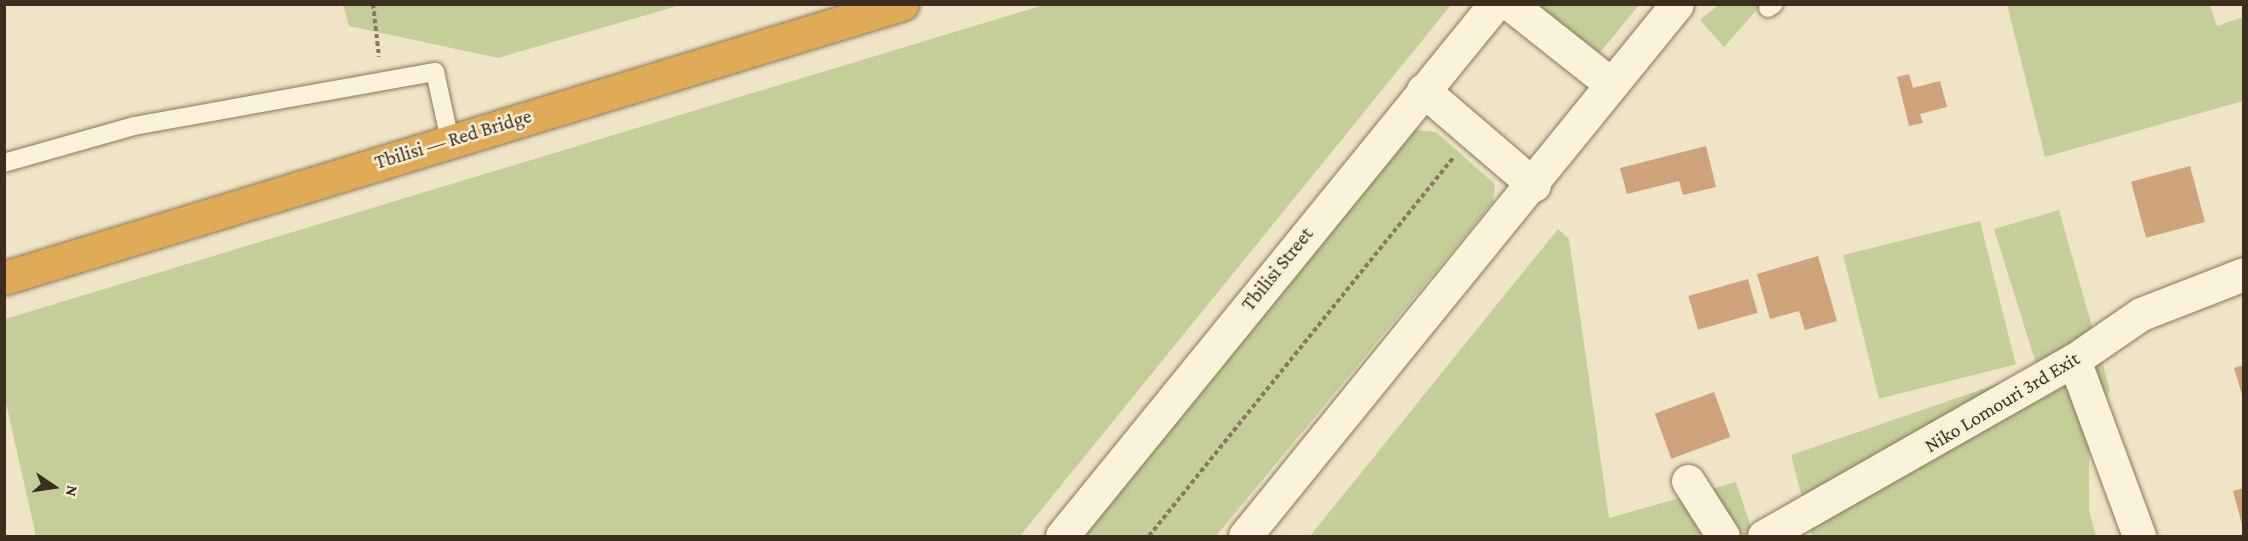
<!DOCTYPE html>
<html>
<head>
<meta charset="utf-8">
<style>
  body { margin:0 }
  #map { position:relative; width:2248px; height:541px; overflow:hidden; background:#efe5c6; font-family:"Crimson Pro",serif }
  div>[style] { position:absolute }
  .green>* { inset:0; background:#c5ce99; transform-origin:0 0 }
  .building>* { inset:0; background:#cea27b; transform-origin:0 0 }
  .path>* { height:4px; margin-top:-2px; transform-origin:0; background:repeating-linear-gradient(90deg,#8b775b 0 4.5px,transparent 0 7.5px) }
  .roads { filter:drop-shadow(0 0 2px #8b775b) drop-shadow(0 0 2px #8b775b) }
  .lane>* { height:18px; margin:-9px; padding:0 9px; transform-origin:9px; border-radius:9px; background:#faf2da }
  .street>* { height:33px; margin:-16.5px; padding:0 16.5px; transform-origin:16.5px; border-radius:16.5px; background:#faf2da }
  .secondary>* { height:33px; margin:-16.5px; padding:0 16.5px; transform-origin:16.5px; border-radius:16.5px; background:#faf2da }
  .highway>* { height:33px; margin:-16.5px; padding:0 16.5px; transform-origin:16.5px; border-radius:16.5px; background:#dfaa56 }
  span { translate:-50% -50%; white-space:nowrap; text-align:center; line-height:1.15; -webkit-text-stroke:5px #f6efd6; paint-order:stroke }
  .street-label { font-size:20px; color:#3b2e1f }
  .frame { position:absolute; inset:0; border:6px solid #3b2e1f; pointer-events:none }
  .north { position:absolute; left:24px; top:457px; width:60px; height:60px; -webkit-text-stroke:4px #f6efd6; paint-order:stroke; rotate:103deg; font-size:16px; font-weight:700; line-height:24px; text-align:center; color:#3b2e1f }
  .north::after { content:''; display:block; margin:auto; width:21px; height:27px; background:#3b2e1f; clip-path:polygon(50% 0,100% 100%,50% 72%,0 100%) }
</style>
</head>
<body>
<div id="map">
  <div class="green">
    <i style="clip-path:polygon(1047px 4px,1451px 5px,1020px 536px,36px 536px,5px 399px,5px 319px)"></i>
    <i style="clip-path:polygon(343px 5px,343px 4px,681px 5px,498px 58px,349px 26px)"></i>
    <i style="clip-path:polygon(1523px 5px,1639px 5px,1593px 61px)"></i>
    <i style="clip-path:polygon(1718px 5px,1761px 5px,1724px 47px,1700px 20px)"></i>
    <i style="clip-path:polygon(2007px 5px,2210px 5px,2217px 26px,2243px 17px,2243px 101px,2045px 157px)"></i>
    <i style="clip-path:polygon(1415px 130px,1436px 132px,1495px 184px,1493px 202px,1216px 536px,1076px 536px)"></i>
    <i style="clip-path:polygon(2059px 210px,2110px 390px,2089px 443px,2089px 510px,2096px 536px,1812px 536px,1791px 455px,2038px 370px,1994px 229px)"></i>
    <i style="left:1980px;top:221px;width:148px;height:141px;rotate:76deg"></i>
    <i style="clip-path:polygon(1558px 229px,1569px 239px,1609px 518px,1736px 482px,1754px 536px,1310px 536px)"></i>
  </div>
  <div class="building">
    <i style="clip-path:polygon(1909px 74px,1913px 88px,1940px 81px,1947px 107px,1920px 114px,1923px 123px,1909px 126px,1897px 77px)"></i>
    <i style="clip-path:polygon(1706px 146px,1716px 187px,1683px 195px,1679px 181px,1627px 194px,1620px 168px)"></i>
    <i style="left:2190px;top:166px;width:58px;height:61px;rotate:75deg"></i>
    <i style="clip-path:polygon(1818px 256px,1837px 321px,1805px 330px,1799px 311px,1770px 319px,1757px 274px)"></i>
    <i style="left:1748px;top:279px;width:35px;height:62px;rotate:74deg"></i>
    <i style="clip-path:polygon(2244px 365px,2244px 398px,2243px 398px,2234px 368px)"></i>
    <i style="left:1714px;top:392px;width:48px;height:63px;rotate:70deg"></i>
    <i style="clip-path:polygon(2244px 488px,2244px 528px,2243px 528px,2233px 491px)"></i>
  </div>
  <div class="path">
    <i style="left:373px;top:4px;width:53px;rotate:83.5deg"></i>
    <i style="left:1149px;top:536px;width:485px;rotate:-51.2deg"></i>
  </div>
  <div class="roads">
    <div class="lane">
      <i style="left:1768px;top:8px;width:7px;rotate:-34deg"></i>
      <i style="left:4px;top:163px;width:135px;rotate:-15.9deg"></i>
      <i style="left:134px;top:126px;width:306px;rotate:-10.2deg"></i>
      <i style="left:435px;top:72px;width:70px;rotate:77.6deg"></i>
    </div>
    <div class="street">
      <i style="left:2074px;top:360px;width:188px;rotate:69.7deg"></i>
      <i style="left:1688px;top:481px;width:65px;rotate:57.5deg"></i>
      <i style="left:1764px;top:536px;width:356px;rotate:-29.6deg"></i>
      <i style="left:2074px;top:360px;width:81px;rotate:-34.5deg"></i>
      <i style="left:2141px;top:314px;width:110px;rotate:-21.2deg"></i>
    </div>
    <div class="secondary">
      <i style="left:1510px;top:4px;width:129px;rotate:38.4deg"></i>
      <i style="left:1423px;top:90px;width:146px;rotate:40.6deg"></i>
      <i style="left:1062px;top:536px;width:686px;rotate:-50.86deg"></i>
      <i style="left:1245px;top:536px;width:685px;rotate:-50.92deg"></i>
    </div>
    <div class="highway">
      <i style="left:4px;top:278px;width:939px;rotate:-16.97deg"></i>
    </div>
  </div>
  <div class="street-label">
    <span style="left:453px;top:139px;rotate:-17deg">Tbilisi — Red Bridge</span>
    <span style="left:1277px;top:269px;rotate:-51deg">Tbilisi Street</span>
    <span style="left:2002px;top:402px;rotate:-31deg">Niko Lomouri 3rd Exit</span>
  </div>
  <div class="frame"></div>
  <div class="north">N</div>
</div>
</body>
</html>
